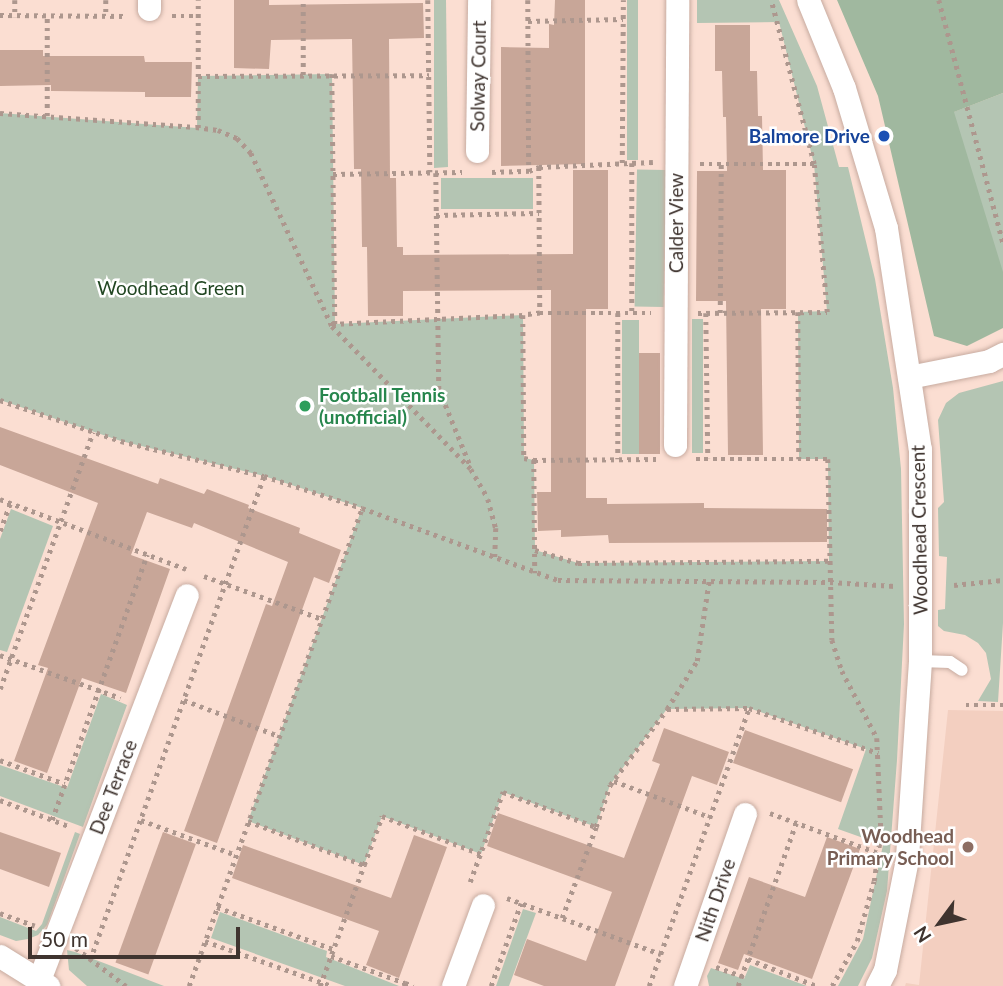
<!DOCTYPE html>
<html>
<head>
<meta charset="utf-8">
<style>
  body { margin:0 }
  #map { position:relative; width:1003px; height:986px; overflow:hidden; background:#fbded2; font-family:Lato,sans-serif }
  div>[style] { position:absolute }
  .built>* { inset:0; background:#f3cfc0 }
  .green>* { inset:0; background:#b4c5b3; transform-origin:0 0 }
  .forest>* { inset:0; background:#a0b89f }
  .building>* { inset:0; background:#c8a698; transform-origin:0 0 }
  .path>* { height:4.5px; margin-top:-2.25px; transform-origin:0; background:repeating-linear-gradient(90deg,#ad978e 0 3.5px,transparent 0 8.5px) }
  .roads { filter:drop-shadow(0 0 2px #c7aba0) drop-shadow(0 0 2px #c7aba0) }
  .lane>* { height:12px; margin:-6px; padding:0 6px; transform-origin:6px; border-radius:6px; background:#fff }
  .street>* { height:23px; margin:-11.5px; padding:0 11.5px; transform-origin:11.5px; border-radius:11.5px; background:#fff }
  .dots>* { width:19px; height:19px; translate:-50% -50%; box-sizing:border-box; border:4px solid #fff; border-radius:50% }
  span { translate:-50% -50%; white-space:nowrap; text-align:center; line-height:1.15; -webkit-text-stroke:5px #fff; paint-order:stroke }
  .street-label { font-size:19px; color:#3f342f }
  .transit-label { font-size:19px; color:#164399; font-weight:700 }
  .right { translate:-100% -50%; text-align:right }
  .park-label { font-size:19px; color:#224723 }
  .leisure-label { font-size:19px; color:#27864d; font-weight:700 }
  .left { translate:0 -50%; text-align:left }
  .education-label { font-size:19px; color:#785e54; font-weight:700 }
  .north { position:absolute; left:905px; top:888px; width:70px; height:70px; -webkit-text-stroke:5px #fff; paint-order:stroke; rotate:237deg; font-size:19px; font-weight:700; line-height:28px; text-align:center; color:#3f342f }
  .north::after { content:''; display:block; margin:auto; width:24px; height:32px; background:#3f342f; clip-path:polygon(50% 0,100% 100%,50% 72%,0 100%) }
  .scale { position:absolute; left:28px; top:927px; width:212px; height:32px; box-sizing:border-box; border:4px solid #3f342f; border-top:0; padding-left:9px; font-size:21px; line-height:24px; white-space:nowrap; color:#3f342f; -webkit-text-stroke:5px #fff; paint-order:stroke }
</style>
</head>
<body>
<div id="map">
  <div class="built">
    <i style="clip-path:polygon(948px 710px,1003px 711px,1003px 986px,905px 986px,906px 983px,919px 985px)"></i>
  </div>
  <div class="green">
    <i style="clip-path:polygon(434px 0,446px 0,448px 167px,434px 168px)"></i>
    <i style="left:627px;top:0;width:11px;height:160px"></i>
    <i style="clip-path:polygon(697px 0,779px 0,817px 86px,839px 167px,848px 167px,875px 279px,893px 388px,901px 469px,904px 624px,897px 760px,887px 891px,872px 958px,858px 986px,838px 986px,863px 939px,883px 845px,838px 829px,866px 749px,749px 708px,667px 709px,610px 785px,596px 827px,503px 792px,481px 854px,382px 816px,364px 865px,248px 821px,362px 508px,264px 476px,121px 441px,0 400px,0 113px,197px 128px,198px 76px,332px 74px,335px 324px,523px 315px,524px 458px,534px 460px,535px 550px,578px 563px,829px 561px,828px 459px,799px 459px,798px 312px,827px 311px,814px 164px,779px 22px,697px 23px)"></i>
    <i style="clip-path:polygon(1003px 93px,1003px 275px,951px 113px)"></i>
    <i style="left:666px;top:170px;width:137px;height:29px;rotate:91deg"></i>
    <i style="left:441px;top:178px;width:92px;height:31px"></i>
    <i style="left:692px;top:319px;width:11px;height:134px"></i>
    <i style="left:622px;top:320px;width:17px;height:134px"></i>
    <i style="clip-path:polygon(1003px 381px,1003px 623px,998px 702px,978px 701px,991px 679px,986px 653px,978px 643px,965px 635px,944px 631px,938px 626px,938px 610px,945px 609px,947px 557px,939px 556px,938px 508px,944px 502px,938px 420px,946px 403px,959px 393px)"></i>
    <i style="clip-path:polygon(11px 509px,53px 526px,7px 652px,0 650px,0 539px)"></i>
    <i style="clip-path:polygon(101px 694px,127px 705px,83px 827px,0 796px,0 765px,67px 788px)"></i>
    <i style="clip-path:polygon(75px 832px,80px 834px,47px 925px,38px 935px,28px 939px,16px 941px,0 935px,0 917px,36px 931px,42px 924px)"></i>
    <i style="clip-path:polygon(523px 909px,536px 913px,509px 986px,496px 986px)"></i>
    <i style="clip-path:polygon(220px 912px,327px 951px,326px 957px,399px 986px,345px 986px,211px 938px)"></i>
    <i style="clip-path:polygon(67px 950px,75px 952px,164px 986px,87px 986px,69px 970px)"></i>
    <i style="clip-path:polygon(750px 965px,807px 986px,709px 986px,707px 976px,711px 968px,744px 979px)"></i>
  </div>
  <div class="forest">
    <i style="clip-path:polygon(837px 0,1003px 0,1003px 93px,954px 112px,1003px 272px,1003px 328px,967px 346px,934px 336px,878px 96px)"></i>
  </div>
  <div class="building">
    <i style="clip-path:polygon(234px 0,269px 0,269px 5px,423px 3px,424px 38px,389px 39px,390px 178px,396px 178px,397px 247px,403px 247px,403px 255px,573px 254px,573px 170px,608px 170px,608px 309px,586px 309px,586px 498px,607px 498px,607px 504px,704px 503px,704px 508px,827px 509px,827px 542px,609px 543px,608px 535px,561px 537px,561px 530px,538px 531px,537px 492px,551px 492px,551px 290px,403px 291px,403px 316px,368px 316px,367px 247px,362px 247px,361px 169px,354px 169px,352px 39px,271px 40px,269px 69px,234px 68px)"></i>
    <i style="clip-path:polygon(555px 0,585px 0,585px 164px,501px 166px,501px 47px,549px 48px,549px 24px,554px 25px)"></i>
    <i style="clip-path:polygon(715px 25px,750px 25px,750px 71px,757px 71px,758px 116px,762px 116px,763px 170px,786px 170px,786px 309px,761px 309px,763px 455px,728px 455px,726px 301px,696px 301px,697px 171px,727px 171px,726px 117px,723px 117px,722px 71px,715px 71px)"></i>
    <i style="clip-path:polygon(0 50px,43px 50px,43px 56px,144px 56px,145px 62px,192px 62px,191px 97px,145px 97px,145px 92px,51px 91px,51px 85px,0 86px)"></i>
    <i style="left:639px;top:353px;width:21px;height:101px"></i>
    <i style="clip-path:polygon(0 427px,158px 484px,160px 478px,204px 494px,207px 489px,249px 505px,248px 508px,300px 528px,299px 533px,341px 550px,329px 583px,314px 577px,217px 843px,184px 831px,266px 604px,272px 606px,288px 562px,194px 523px,192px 528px,147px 512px,131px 555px,170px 569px,126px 693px,82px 678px,47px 773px,14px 761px,48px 668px,38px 665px,98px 503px,0 465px)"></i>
    <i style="clip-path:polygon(664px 728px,729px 752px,717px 785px,692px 776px,615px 986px,544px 986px,514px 975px,527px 939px,586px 961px,612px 892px,487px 846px,498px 813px,624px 858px,660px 764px,652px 761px)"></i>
    <i style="left:745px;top:730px;width:115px;height:35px;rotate:20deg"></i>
    <i style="clip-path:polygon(0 832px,61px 853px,49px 887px,0 869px)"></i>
    <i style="left:163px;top:832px;width:35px;height:139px;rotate:20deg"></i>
    <i style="clip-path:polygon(414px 835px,447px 847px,399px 978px,366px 965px,379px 931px,232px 878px,243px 845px,391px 898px)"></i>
    <i style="clip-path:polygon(827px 837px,860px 849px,812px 979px,744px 954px,738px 970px,718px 963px,749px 877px,805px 897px)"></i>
  </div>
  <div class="path">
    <i style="left:15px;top:0;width:17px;rotate:90deg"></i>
    <i style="left:106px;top:0;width:16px;rotate:90deg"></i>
    <i style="left:428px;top:0;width:172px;rotate:89.3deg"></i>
    <i style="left:528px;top:0;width:171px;rotate:89.7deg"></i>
    <i style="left:939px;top:0;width:251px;rotate:75.2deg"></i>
    <i style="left:0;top:15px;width:125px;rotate:0.5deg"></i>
    <i style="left:172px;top:16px;width:26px"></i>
    <i style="left:528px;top:21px;width:95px;rotate:-1.2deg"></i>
    <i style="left:332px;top:74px;width:250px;rotate:89.3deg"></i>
    <i style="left:303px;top:75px;width:75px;rotate:-90deg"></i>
    <i style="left:198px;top:76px;width:231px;rotate:-0.2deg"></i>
    <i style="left:0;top:113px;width:196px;rotate:4.1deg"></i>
    <i style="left:196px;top:127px;width:22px;rotate:8deg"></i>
    <i style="left:218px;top:130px;width:21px;rotate:23deg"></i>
    <i style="left:237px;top:138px;width:21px;rotate:47deg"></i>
    <i style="left:251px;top:153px;width:191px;rotate:64.9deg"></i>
    <i style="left:332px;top:326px;width:199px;rotate:45.8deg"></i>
    <i style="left:471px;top:469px;width:34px;rotate:60deg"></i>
    <i style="left:488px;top:499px;width:30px;rotate:75deg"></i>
    <i style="left:496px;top:528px;width:29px;rotate:92deg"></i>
    <i style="left:47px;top:116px;width:99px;rotate:-90deg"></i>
    <i style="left:198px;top:128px;width:128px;rotate:-90deg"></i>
    <i style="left:622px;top:163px;width:163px;rotate:-89.6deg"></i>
    <i style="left:632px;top:163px;width:150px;rotate:90deg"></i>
    <i style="left:700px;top:164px;width:114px"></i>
    <i style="left:539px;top:167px;width:114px;rotate:-2.5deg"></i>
    <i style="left:492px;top:172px;width:37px;rotate:-2deg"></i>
    <i style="left:529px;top:171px;width:11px;rotate:-22deg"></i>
    <i style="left:539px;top:167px;width:146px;rotate:89.6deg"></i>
    <i style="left:540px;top:313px;width:17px;rotate:173deg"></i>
    <i style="left:523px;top:315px;width:143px;rotate:89.6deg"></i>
    <i style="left:524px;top:458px;width:10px;rotate:11deg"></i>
    <i style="left:534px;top:460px;width:113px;rotate:89.5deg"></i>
    <i style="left:436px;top:173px;width:216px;rotate:89.2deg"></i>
    <i style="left:439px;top:389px;width:82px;rotate:67.8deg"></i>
    <i style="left:333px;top:174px;width:129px;rotate:-0.9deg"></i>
    <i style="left:436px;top:215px;width:103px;rotate:-1.1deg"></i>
    <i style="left:798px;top:312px;width:147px;rotate:89.6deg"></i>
    <i style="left:540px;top:313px;width:111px"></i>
    <i style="left:618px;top:313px;width:146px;rotate:90deg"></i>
    <i style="left:698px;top:313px;width:129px;rotate:-0.4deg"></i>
    <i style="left:827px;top:312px;width:149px;rotate:-95deg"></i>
    <i style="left:814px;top:164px;width:170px;rotate:-104.7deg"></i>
    <i style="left:706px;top:313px;width:145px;rotate:89.2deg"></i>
    <i style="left:720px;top:313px;width:149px;rotate:-89.6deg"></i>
    <i style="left:332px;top:324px;width:191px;rotate:-2.7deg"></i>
    <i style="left:0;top:400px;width:128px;rotate:18.7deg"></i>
    <i style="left:121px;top:441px;width:147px;rotate:13.8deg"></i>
    <i style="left:264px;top:476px;width:103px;rotate:18.1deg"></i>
    <i style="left:362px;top:508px;width:209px;rotate:20.2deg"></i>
    <i style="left:558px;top:580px;width:272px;rotate:0.4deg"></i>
    <i style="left:830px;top:582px;width:65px;rotate:3.5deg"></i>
    <i style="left:696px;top:459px;width:132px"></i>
    <i style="left:828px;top:459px;width:181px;rotate:88.7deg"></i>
    <i style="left:832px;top:640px;width:33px;rotate:72deg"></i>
    <i style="left:842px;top:671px;width:76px;rotate:62.4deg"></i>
    <i style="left:877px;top:738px;width:92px;rotate:87.5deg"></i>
    <i style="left:534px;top:460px;width:122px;rotate:-0.5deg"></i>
    <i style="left:0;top:499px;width:199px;rotate:20.6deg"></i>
    <i style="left:0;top:531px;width:30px;rotate:-70deg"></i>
    <i style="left:535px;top:550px;width:45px;rotate:16.8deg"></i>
    <i style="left:578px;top:563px;width:251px;rotate:-0.5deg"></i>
    <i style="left:204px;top:576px;width:126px;rotate:20deg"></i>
    <i style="left:954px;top:585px;width:49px;rotate:-5.8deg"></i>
    <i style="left:0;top:655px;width:128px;rotate:19.6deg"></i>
    <i style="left:0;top:689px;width:273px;rotate:-70.1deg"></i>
    <i style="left:184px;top:700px;width:102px;rotate:20.8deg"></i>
    <i style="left:966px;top:705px;width:37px"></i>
    <i style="left:667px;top:709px;width:82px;rotate:-0.7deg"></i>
    <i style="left:749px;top:708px;width:137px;rotate:19.2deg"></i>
    <i style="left:0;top:760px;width:69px;rotate:20.3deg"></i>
    <i style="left:614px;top:781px;width:103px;rotate:20.6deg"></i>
    <i style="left:0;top:800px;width:76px;rotate:20.8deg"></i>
    <i style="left:770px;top:813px;width:115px;rotate:20.3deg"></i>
    <i style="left:52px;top:820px;width:282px;rotate:-70.3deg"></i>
    <i style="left:141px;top:820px;width:101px;rotate:20.2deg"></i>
    <i style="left:248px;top:821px;width:124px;rotate:20.8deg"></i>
    <i style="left:364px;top:865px;width:52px;rotate:-69.8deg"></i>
    <i style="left:382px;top:816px;width:106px;rotate:21deg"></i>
    <i style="left:470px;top:882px;width:96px;rotate:-69.9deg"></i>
    <i style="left:503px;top:792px;width:99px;rotate:20.6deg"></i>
    <i style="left:596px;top:827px;width:44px;rotate:-71.6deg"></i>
    <i style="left:610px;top:785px;width:95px;rotate:-53.1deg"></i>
    <i style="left:667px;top:709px;width:57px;rotate:-58deg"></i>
    <i style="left:697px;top:661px;width:81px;rotate:-81.5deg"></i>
    <i style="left:507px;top:898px;width:164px;rotate:20deg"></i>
    <i style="left:217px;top:907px;width:123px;rotate:19.9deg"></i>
    <i style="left:0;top:913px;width:37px;rotate:20deg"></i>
    <i style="left:562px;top:918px;width:97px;rotate:-69.5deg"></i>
    <i style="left:205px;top:941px;width:135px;rotate:19.5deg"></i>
    <i style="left:76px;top:948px;width:63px;rotate:37.2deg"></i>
    <i style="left:331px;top:956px;width:79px;rotate:20deg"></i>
    <i style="left:748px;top:959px;width:74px;rotate:21.4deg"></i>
    <i style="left:90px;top:960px;width:514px;rotate:-70.23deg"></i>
    <i style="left:716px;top:967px;width:28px;rotate:19deg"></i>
    <i style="left:189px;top:986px;width:508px;rotate:-70.1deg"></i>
    <i style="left:320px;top:986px;width:129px;rotate:-70deg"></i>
    <i style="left:404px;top:986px;width:3px;rotate:-72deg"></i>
    <i style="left:405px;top:983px;width:9px;rotate:18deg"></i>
    <i style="left:491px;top:986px;width:88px;rotate:-70.1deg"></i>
    <i style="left:649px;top:986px;width:295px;rotate:-70.2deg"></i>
    <i style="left:738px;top:986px;width:173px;rotate:-70.4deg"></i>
    <i style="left:832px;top:986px;width:51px;rotate:-60.9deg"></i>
    <i style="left:857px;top:941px;width:62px;rotate:-74.2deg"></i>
    <i style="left:874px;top:881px;width:42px;rotate:-81.9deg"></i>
  </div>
  <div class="roads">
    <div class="lane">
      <i style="left:920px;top:661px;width:30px;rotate:2deg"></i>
      <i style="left:950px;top:662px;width:14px;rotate:34deg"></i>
    </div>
    <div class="street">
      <i style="left:149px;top:0;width:9px;rotate:90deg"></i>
      <i style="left:808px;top:0;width:95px;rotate:67.8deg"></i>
      <i style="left:844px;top:88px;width:146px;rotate:73.3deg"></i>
      <i style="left:886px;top:228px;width:224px;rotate:81.3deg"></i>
      <i style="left:920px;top:449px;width:212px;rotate:90deg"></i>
      <i style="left:920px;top:661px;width:198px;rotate:93.8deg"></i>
      <i style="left:907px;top:859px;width:113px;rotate:101.2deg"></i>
      <i style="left:885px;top:970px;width:18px;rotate:117deg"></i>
      <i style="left:477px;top:151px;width:151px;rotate:-89.2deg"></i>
      <i style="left:909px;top:377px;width:82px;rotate:-11.3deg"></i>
      <i style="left:989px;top:361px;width:16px;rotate:-27deg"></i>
      <i style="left:675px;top:445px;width:445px;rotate:-89.7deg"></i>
      <i style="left:0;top:956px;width:57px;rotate:32deg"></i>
      <i style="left:39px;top:980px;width:412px;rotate:-69deg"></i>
      <i style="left:453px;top:986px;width:86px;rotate:-69.7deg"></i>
      <i style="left:685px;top:986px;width:182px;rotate:-70.8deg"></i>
    </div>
  </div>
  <div class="dots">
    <i style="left:884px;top:136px;background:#1a4fb4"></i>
    <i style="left:305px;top:406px;background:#2e9e5b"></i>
    <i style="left:968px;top:847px;background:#8d6e63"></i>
  </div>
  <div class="street-label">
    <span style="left:478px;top:76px;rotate:-89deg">Solway Court</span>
    <span style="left:676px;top:223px;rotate:-90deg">Calder View</span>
    <span style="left:919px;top:530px;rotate:-91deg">Woodhead Crescent</span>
    <span style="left:113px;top:787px;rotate:-69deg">Dee Terrace</span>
    <span style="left:715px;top:900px;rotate:-71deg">Nith Drive</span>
  </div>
  <div class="transit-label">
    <span class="right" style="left:870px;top:136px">Balmore Drive</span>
  </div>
  <div class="park-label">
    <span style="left:171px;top:288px">Woodhead Green</span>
  </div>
  <div class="leisure-label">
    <span class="left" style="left:319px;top:406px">Football Tennis<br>(unofficial)</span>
  </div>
  <div class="education-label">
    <span class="right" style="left:954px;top:847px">Woodhead<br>Primary School</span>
  </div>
  <div class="north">N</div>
  <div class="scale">50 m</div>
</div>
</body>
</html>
